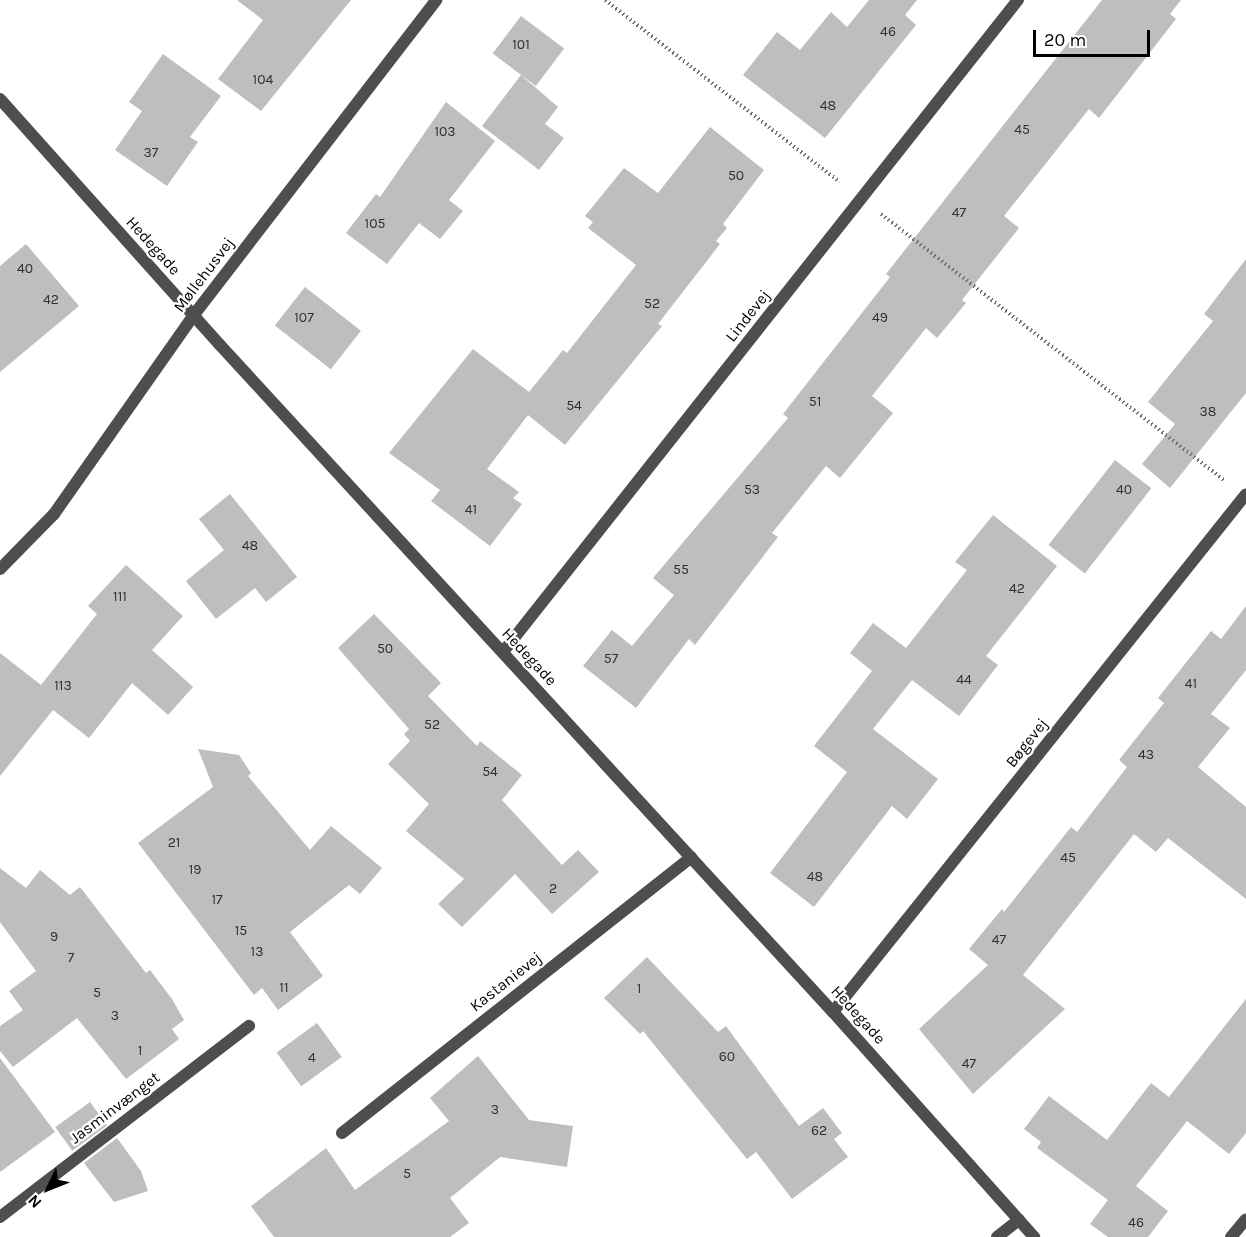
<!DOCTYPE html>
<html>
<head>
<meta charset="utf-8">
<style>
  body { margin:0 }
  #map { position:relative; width:1246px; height:1237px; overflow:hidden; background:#fff; font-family:Karla,sans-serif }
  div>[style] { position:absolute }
  .building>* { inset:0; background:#bebebe; transform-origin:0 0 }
  .path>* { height:4px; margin-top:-2px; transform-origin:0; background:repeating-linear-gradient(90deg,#707070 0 1.5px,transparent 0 4.5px) }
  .minor>* { height:12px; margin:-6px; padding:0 6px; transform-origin:6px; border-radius:6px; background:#4e4e4e }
  .tertiary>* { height:12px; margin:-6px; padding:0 6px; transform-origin:6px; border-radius:6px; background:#4e4e4e }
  span { translate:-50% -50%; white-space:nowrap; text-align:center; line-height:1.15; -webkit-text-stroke:4.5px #fff; paint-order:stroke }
  .number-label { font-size:14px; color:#303030 }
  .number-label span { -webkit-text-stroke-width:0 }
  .street-label { font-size:16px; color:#000 }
  .north { position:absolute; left:18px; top:1159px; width:60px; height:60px; -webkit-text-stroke:4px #fff; paint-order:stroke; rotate:227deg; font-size:16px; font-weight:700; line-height:24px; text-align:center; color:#000 }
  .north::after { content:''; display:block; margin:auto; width:21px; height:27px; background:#000; clip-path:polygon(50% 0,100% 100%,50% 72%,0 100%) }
  .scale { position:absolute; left:1033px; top:30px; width:117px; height:27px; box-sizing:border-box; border:3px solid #000; border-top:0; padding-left:8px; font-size:18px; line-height:21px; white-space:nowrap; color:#000; -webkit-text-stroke:4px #fff; paint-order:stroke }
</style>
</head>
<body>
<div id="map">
  <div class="building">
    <i style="clip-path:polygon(237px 0,351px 0,261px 111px,218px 79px,263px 20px)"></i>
    <i style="clip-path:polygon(869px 0,917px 0,905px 15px,916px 25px,825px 138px,743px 75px,777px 32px,800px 50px,831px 12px,847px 27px)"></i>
    <i style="clip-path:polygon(1102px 0,1181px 0,1170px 14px,1176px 19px,1099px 118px,1089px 109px,1004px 216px,1019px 228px,962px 300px,966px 303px,937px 338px,926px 328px,872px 396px,893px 413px,840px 478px,826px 466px,772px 533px,778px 537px,695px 645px,689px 639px,636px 708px,583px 666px,612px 630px,632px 646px,674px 595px,653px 578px,788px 418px,783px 414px,890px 277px,886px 274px)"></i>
    <i style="left:521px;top:16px;width:54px;height:47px;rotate:37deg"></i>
    <i style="clip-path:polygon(163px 54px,221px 96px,190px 137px,198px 142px,167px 186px,115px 150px,142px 111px,129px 102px)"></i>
    <i style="clip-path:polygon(521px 75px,558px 107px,545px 124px,564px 138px,539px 170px,482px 126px)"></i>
    <i style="clip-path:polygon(446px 102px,495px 141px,449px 200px,463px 211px,440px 239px,419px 223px,387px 264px,346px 233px,376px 194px,380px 197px)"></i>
    <i style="clip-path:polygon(710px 127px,764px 170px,723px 224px,727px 228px,716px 241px,720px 244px,658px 324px,662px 326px,565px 445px,528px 415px,487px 469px,519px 492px,513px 498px,522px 504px,490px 546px,431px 501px,440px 490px,389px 453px,473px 349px,529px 392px,563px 350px,567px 353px,636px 265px,588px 228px,593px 222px,585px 216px,624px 168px,658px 193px)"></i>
    <i style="clip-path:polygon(26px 244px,79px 306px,0 372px,0 266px)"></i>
    <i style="clip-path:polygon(1246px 259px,1246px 393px,1170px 488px,1142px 464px,1175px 424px,1148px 402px,1213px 321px,1204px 314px)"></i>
    <i style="left:305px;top:287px;width:71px;height:49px;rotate:38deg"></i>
    <i style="left:1115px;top:460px;width:46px;height:108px;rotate:38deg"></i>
    <i style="clip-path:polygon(230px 494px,297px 577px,266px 602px,255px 588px,216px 619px,186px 581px,224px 550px,199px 519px)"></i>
    <i style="clip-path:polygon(993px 515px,1057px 566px,986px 656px,998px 665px,959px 716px,912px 680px,873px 729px,938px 779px,907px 819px,892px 806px,814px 907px,770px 873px,847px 772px,814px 746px,872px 671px,850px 653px,873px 623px,906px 648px,967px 570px,955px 562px)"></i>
    <i style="clip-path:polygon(126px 565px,183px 616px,152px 650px,193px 687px,168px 715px,132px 683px,89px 738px,53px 710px,0 776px,0 653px,41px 685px,97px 614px,88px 606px)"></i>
    <i style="clip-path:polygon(1246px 606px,1246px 670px,1211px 714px,1230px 728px,1198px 767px,1246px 807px,1246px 899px,1168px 838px,1156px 852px,1134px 834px,1023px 975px,1065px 1009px,973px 1094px,919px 1029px,988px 965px,969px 949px,1002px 909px,1004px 912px,1071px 827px,1077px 832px,1127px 767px,1119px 760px,1164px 703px,1158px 698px,1211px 631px,1221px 639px)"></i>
    <i style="clip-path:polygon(374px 614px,441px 683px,428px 696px,477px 746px,480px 741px,522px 775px,502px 800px,562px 865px,578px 850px,599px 872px,552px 914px,515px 874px,462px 927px,438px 904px,464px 879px,406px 831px,429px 804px,388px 764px,410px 741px,404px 734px,409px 729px,338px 648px)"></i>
    <i style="clip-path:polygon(198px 749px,239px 755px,251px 773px,248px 776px,310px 850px,331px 826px,382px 868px,360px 894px,349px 885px,290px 932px,323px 976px,278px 1010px,262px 988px,254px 995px,138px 843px,213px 787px)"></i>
    <i style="clip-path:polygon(0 868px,26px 888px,40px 870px,70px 895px,80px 887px,146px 973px,150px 970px,172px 999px,184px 1020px,172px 1029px,179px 1039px,126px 1079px,77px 1018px,13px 1067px,0 1051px,0 1026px,23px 1010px,9px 991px,36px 971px,0 922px)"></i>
    <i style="clip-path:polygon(647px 957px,718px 1032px,726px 1026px,799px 1126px,823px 1108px,842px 1133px,834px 1139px,848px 1157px,792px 1199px,756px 1152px,747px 1159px,643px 1031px,640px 1034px,604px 998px)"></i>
    <i style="clip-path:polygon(1246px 999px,1246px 1133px,1229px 1154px,1187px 1121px,1136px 1186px,1168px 1211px,1148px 1237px,1108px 1237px,1090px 1224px,1108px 1200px,1037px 1148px,1041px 1142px,1024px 1129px,1049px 1096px,1107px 1140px,1151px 1083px,1169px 1097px)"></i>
    <i style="left:317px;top:1023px;width:42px;height:50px;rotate:54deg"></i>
    <i style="clip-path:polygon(478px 1056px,529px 1120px,573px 1126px,567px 1167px,500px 1157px,450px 1198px,469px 1223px,450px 1237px,274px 1237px,251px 1206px,326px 1148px,355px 1190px,449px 1121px,430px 1098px)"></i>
    <i style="clip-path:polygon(0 1058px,55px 1132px,0 1172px)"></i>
    <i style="left:90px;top:1102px;width:29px;height:43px;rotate:54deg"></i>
    <i style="clip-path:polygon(117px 1138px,141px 1171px,148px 1191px,114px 1202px,84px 1163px)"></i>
  </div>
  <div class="path">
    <i style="left:605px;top:0;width:297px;rotate:37.8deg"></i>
    <i style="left:881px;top:214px;width:434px;rotate:37.8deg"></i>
  </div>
  <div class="minor">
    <i style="left:0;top:99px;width:330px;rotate:48.2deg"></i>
    <i style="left:220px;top:345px;width:906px;rotate:47.42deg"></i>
    <i style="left:833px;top:1012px;width:302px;rotate:48.2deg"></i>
    <i style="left:503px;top:652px;width:831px;rotate:-51.7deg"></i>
    <i style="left:833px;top:1012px;width:662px;rotate:-51.43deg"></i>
    <i style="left:342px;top:1133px;width:445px;rotate:-38.3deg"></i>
    <i style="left:0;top:1217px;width:314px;rotate:-37.5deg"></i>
    <i style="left:997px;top:1237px;width:28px;rotate:-38deg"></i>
    <i style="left:1231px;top:1237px;width:23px;rotate:-50deg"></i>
  </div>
  <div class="tertiary">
    <i style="left:0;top:569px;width:77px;rotate:-45.5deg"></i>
    <i style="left:54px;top:514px;width:242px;rotate:-54.9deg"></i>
    <i style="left:193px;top:316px;width:399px;rotate:-52.4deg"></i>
  </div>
  <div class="number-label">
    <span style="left:888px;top:32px">46</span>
    <span style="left:521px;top:45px">101</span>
    <span style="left:263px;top:80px">104</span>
    <span style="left:828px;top:106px">48</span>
    <span style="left:1022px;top:130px">45</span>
    <span style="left:445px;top:132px">103</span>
    <span style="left:151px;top:153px">37</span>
    <span style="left:736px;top:176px">50</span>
    <span style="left:959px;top:213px">47</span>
    <span style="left:375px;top:224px">105</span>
    <span style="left:25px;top:269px">40</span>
    <span style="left:51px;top:300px">42</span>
    <span style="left:652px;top:304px">52</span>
    <span style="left:304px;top:318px">107</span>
    <span style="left:880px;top:318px">49</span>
    <span style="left:815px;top:402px">51</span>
    <span style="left:574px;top:406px">54</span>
    <span style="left:1208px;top:412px">38</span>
    <span style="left:752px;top:490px">53</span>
    <span style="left:1124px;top:490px">40</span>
    <span style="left:471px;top:510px">41</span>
    <span style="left:250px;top:546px">48</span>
    <span style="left:681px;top:570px">55</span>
    <span style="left:1017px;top:589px">42</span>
    <span style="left:120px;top:597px">111</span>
    <span style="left:385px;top:649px">50</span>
    <span style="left:611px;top:659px">57</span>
    <span style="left:964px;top:680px">44</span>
    <span style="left:1191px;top:684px">41</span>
    <span style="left:63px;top:686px">113</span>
    <span style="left:432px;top:725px">52</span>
    <span style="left:1146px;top:755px">43</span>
    <span style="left:490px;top:772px">54</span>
    <span style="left:174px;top:843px">21</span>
    <span style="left:1068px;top:858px">45</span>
    <span style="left:195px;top:870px">19</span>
    <span style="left:815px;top:877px">48</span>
    <span style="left:553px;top:889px">2</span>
    <span style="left:217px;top:900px">17</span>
    <span style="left:241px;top:931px">15</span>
    <span style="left:54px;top:937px">9</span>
    <span style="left:999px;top:940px">47</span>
    <span style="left:257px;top:952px">13</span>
    <span style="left:71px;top:958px">7</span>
    <span style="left:284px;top:988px">11</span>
    <span style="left:639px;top:989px">1</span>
    <span style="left:97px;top:993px">5</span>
    <span style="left:115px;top:1016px">3</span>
    <span style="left:140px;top:1051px">1</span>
    <span style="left:727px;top:1057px">60</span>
    <span style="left:312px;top:1058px">4</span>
    <span style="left:969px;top:1064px">47</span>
    <span style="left:495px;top:1110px">3</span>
    <span style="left:819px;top:1131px">62</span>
    <span style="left:407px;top:1174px">5</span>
    <span style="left:1136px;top:1223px">46</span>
  </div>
  <div class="street-label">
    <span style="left:153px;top:246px;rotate:48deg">Hedegade</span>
    <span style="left:204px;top:275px;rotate:-53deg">Møllehusvej</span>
    <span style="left:748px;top:316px;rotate:-52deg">Lindevej</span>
    <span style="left:529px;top:657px;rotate:47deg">Hedegade</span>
    <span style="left:1027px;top:743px;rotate:-52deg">Bøgevej</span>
    <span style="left:506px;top:982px;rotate:-38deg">Kastanievej</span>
    <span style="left:858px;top:1015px;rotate:48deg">Hedegade</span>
    <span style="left:115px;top:1108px;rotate:-37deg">Jasminvænget</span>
  </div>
  <div class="north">N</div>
  <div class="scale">20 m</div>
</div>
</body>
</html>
